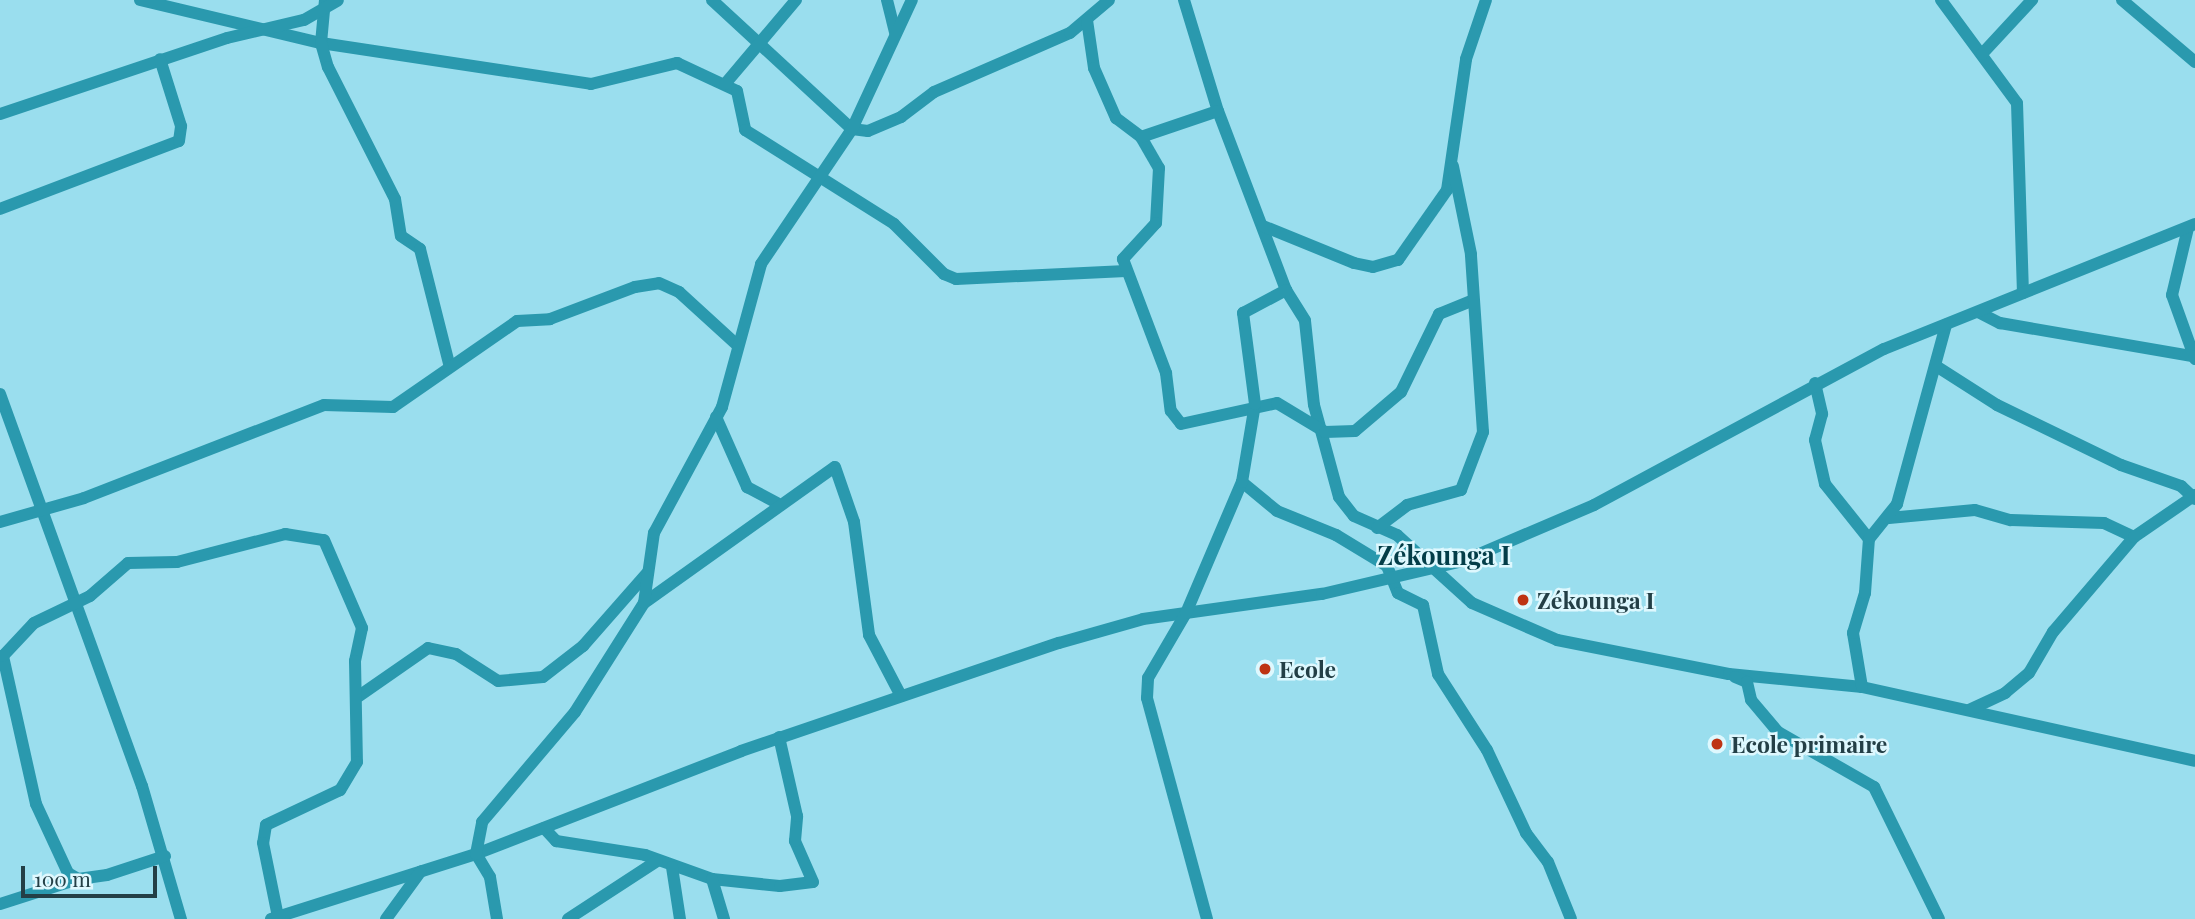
<!DOCTYPE html>
<html>
<head>
<meta charset="utf-8">
<style>
  body { margin:0 }
  #map { position:relative; width:2195px; height:919px; overflow:hidden; background:#9adeee; font-family:"Playfair Display",serif }
  div>[style] { position:absolute }
  .minor>* { height:12px; margin:-6px; padding:0 6px; transform-origin:6px; border-radius:6px; background:#2a99ae }
  .dots>* { width:19px; height:19px; translate:-50% -50%; box-sizing:border-box; border:4px solid #def8fe; border-radius:50% }
  span { translate:-50% -50%; white-space:nowrap; text-align:center; line-height:1.15; -webkit-text-stroke:5px #def8fe; paint-order:stroke }
  .poi-label { font-size:23px; color:#233f46; font-weight:700 }
  .left { translate:0 -50%; text-align:left }
  .quarter-label { font-size:26px; color:#033d48; font-weight:700 }
  .scale { position:absolute; left:21px; top:866px; width:136px; height:32px; box-sizing:border-box; border:4px solid #233f46; border-top:0; padding-left:9px; font-size:21px; line-height:24px; white-space:nowrap; color:#233f46; -webkit-text-stroke:5px #def8fe; paint-order:stroke }
</style>
</head>
<body>
<div id="map">
  <div class="minor">
    <i style="left:140px;top:0;width:186px;rotate:13.4deg"></i>
    <i style="left:321px;top:43px;width:273px;rotate:8.6deg"></i>
    <i style="left:591px;top:84px;width:89px;rotate:-13.7deg"></i>
    <i style="left:677px;top:63px;width:66px;rotate:25deg"></i>
    <i style="left:737px;top:91px;width:40px;rotate:78deg"></i>
    <i style="left:745px;top:130px;width:176px;rotate:32.2deg"></i>
    <i style="left:894px;top:224px;width:71px;rotate:45deg"></i>
    <i style="left:944px;top:274px;width:13px;rotate:23deg"></i>
    <i style="left:956px;top:279px;width:170px;rotate:-2.7deg"></i>
    <i style="left:325px;top:0;width:43px;rotate:95.3deg"></i>
    <i style="left:321px;top:43px;width:25px;rotate:74deg"></i>
    <i style="left:328px;top:67px;width:148px;rotate:63.1deg"></i>
    <i style="left:395px;top:199px;width:37px;rotate:81deg"></i>
    <i style="left:401px;top:236px;width:23px;rotate:34deg"></i>
    <i style="left:420px;top:249px;width:119px;rotate:75.8deg"></i>
    <i style="left:712px;top:0;width:190px;rotate:42.7deg"></i>
    <i style="left:852px;top:129px;width:16px;rotate:7deg"></i>
    <i style="left:868px;top:131px;width:36px;rotate:-23deg"></i>
    <i style="left:901px;top:117px;width:41px;rotate:-37.1deg"></i>
    <i style="left:934px;top:92px;width:148px;rotate:-23.5deg"></i>
    <i style="left:1070px;top:33px;width:51px;rotate:-40.2deg"></i>
    <i style="left:887px;top:0;width:34px;rotate:76deg"></i>
    <i style="left:1184px;top:0;width:116px;rotate:73deg"></i>
    <i style="left:1218px;top:111px;width:191px;rotate:69.2deg"></i>
    <i style="left:1286px;top:290px;width:36px;rotate:58deg"></i>
    <i style="left:1305px;top:321px;width:84px;rotate:83.9deg"></i>
    <i style="left:1314px;top:405px;width:95px;rotate:74.8deg"></i>
    <i style="left:1339px;top:497px;width:24px;rotate:52deg"></i>
    <i style="left:1354px;top:516px;width:47px;rotate:23.8deg"></i>
    <i style="left:1397px;top:535px;width:101px;rotate:42.2deg"></i>
    <i style="left:1472px;top:603px;width:93px;rotate:23.5deg"></i>
    <i style="left:1557px;top:640px;width:175px;rotate:11.2deg"></i>
    <i style="left:1729px;top:674px;width:134px;rotate:5.6deg"></i>
    <i style="left:1862px;top:687px;width:341px;rotate:12.5deg"></i>
    <i style="left:1941px;top:0;width:128px;rotate:53.6deg"></i>
    <i style="left:2017px;top:103px;width:190px;rotate:88.2deg"></i>
    <i style="left:2122px;top:0;width:96px;rotate:40.3deg"></i>
    <i style="left:1087px;top:20px;width:49px;rotate:81.7deg"></i>
    <i style="left:1094px;top:68px;width:55px;rotate:66.3deg"></i>
    <i style="left:1116px;top:118px;width:31px;rotate:37deg"></i>
    <i style="left:1141px;top:137px;width:36px;rotate:60deg"></i>
    <i style="left:1159px;top:168px;width:55px;rotate:93.1deg"></i>
    <i style="left:1156px;top:223px;width:49px;rotate:132.5deg"></i>
    <i style="left:1123px;top:259px;width:122px;rotate:69.3deg"></i>
    <i style="left:1166px;top:373px;width:38px;rotate:83deg"></i>
    <i style="left:1171px;top:411px;width:16px;rotate:52deg"></i>
    <i style="left:1181px;top:424px;width:98px;rotate:-12.3deg"></i>
    <i style="left:1277px;top:403px;width:56px;rotate:31.1deg"></i>
    <i style="left:1325px;top:432px;width:30px;rotate:-2deg"></i>
    <i style="left:1355px;top:431px;width:60px;rotate:-40.3deg"></i>
    <i style="left:1401px;top:392px;width:87px;rotate:-64deg"></i>
    <i style="left:1439px;top:314px;width:37px;rotate:-22deg"></i>
    <i style="left:1982px;top:54px;width:74px;rotate:-47.2deg"></i>
    <i style="left:725px;top:84px;width:110px;rotate:-49.8deg"></i>
    <i style="left:0;top:114px;width:239px;rotate:-18.5deg"></i>
    <i style="left:227px;top:38px;width:79px;rotate:-13.2deg"></i>
    <i style="left:304px;top:20px;width:39px;rotate:-30deg"></i>
    <i style="left:1141px;top:137px;width:81px;rotate:-18.7deg"></i>
    <i style="left:0;top:209px;width:191px;rotate:-20.8deg"></i>
    <i style="left:179px;top:141px;width:15px;rotate:-82deg"></i>
    <i style="left:181px;top:126px;width:70px;rotate:-107.4deg"></i>
    <i style="left:1263px;top:226px;width:98px;rotate:22.1deg"></i>
    <i style="left:1354px;top:263px;width:19px;rotate:12deg"></i>
    <i style="left:1373px;top:267px;width:26px;rotate:-16deg"></i>
    <i style="left:1398px;top:260px;width:85px;rotate:-55deg"></i>
    <i style="left:1447px;top:190px;width:132px;rotate:-81.7deg"></i>
    <i style="left:1466px;top:59px;width:62px;rotate:-71.3deg"></i>
    <i style="left:2188px;top:228px;width:69px;rotate:103.4deg"></i>
    <i style="left:2172px;top:295px;width:68px;rotate:70.2deg"></i>
    <i style="left:1978px;top:312px;width:25px;rotate:27deg"></i>
    <i style="left:2000px;top:323px;width:195px;rotate:9.8deg"></i>
    <i style="left:1936px;top:366px;width:72px;rotate:32.6deg"></i>
    <i style="left:1997px;top:405px;width:138px;rotate:25.8deg"></i>
    <i style="left:2121px;top:465px;width:64px;rotate:19.3deg"></i>
    <i style="left:2181px;top:486px;width:19px;rotate:43deg"></i>
    <i style="left:1815px;top:383px;width:32px;rotate:77deg"></i>
    <i style="left:1822px;top:414px;width:27px;rotate:105deg"></i>
    <i style="left:1815px;top:440px;width:45px;rotate:77.2deg"></i>
    <i style="left:1825px;top:484px;width:70px;rotate:51.3deg"></i>
    <i style="left:0;top:394px;width:417px;rotate:70.1deg"></i>
    <i style="left:142px;top:786px;width:139px;rotate:73.7deg"></i>
    <i style="left:716px;top:417px;width:77px;rotate:66.1deg"></i>
    <i style="left:747px;top:487px;width:34px;rotate:28deg"></i>
    <i style="left:1242px;top:482px;width:45px;rotate:39.6deg"></i>
    <i style="left:1277px;top:511px;width:64px;rotate:22.1deg"></i>
    <i style="left:1336px;top:535px;width:60px;rotate:31.3deg"></i>
    <i style="left:1387px;top:566px;width:29px;rotate:68deg"></i>
    <i style="left:1398px;top:593px;width:28px;rotate:26deg"></i>
    <i style="left:1423px;top:605px;width:71px;rotate:77.7deg"></i>
    <i style="left:1438px;top:674px;width:90px;rotate:57.2deg"></i>
    <i style="left:1487px;top:750px;width:92px;rotate:64.8deg"></i>
    <i style="left:1526px;top:833px;width:36px;rotate:53deg"></i>
    <i style="left:1548px;top:862px;width:61px;rotate:68deg"></i>
    <i style="left:1889px;top:518px;width:86px;rotate:-5.3deg"></i>
    <i style="left:1975px;top:510px;width:37px;rotate:16deg"></i>
    <i style="left:2011px;top:520px;width:93px;rotate:1.8deg"></i>
    <i style="left:2104px;top:523px;width:33px;rotate:25deg"></i>
    <i style="left:0;top:522px;width:87px;rotate:-15.9deg"></i>
    <i style="left:84px;top:498px;width:257px;rotate:-21.2deg"></i>
    <i style="left:324px;top:405px;width:69px;rotate:1.7deg"></i>
    <i style="left:393px;top:407px;width:151px;rotate:-34.7deg"></i>
    <i style="left:517px;top:321px;width:33px;rotate:-3deg"></i>
    <i style="left:550px;top:319px;width:91px;rotate:-20.6deg"></i>
    <i style="left:635px;top:287px;width:24px;rotate:-9deg"></i>
    <i style="left:659px;top:283px;width:22px;rotate:24deg"></i>
    <i style="left:679px;top:292px;width:77px;rotate:42.4deg"></i>
    <i style="left:1377px;top:528px;width:38px;rotate:-37deg"></i>
    <i style="left:1407px;top:505px;width:56px;rotate:-15.5deg"></i>
    <i style="left:1461px;top:490px;width:62px;rotate:-69.2deg"></i>
    <i style="left:1483px;top:432px;width:178px;rotate:-93.9deg"></i>
    <i style="left:1471px;top:254px;width:90px;rotate:-101.6deg"></i>
    <i style="left:644px;top:603px;width:234px;rotate:-35.5deg"></i>
    <i style="left:835px;top:467px;width:58px;rotate:70.9deg"></i>
    <i style="left:854px;top:522px;width:114px;rotate:82.4deg"></i>
    <i style="left:869px;top:635px;width:69px;rotate:62.3deg"></i>
    <i style="left:1735px;top:677px;width:13px;rotate:23deg"></i>
    <i style="left:1747px;top:682px;width:18px;rotate:77deg"></i>
    <i style="left:1751px;top:700px;width:42px;rotate:49.8deg"></i>
    <i style="left:1778px;top:732px;width:111px;rotate:29.8deg"></i>
    <i style="left:1874px;top:787px;width:147px;rotate:63.8deg"></i>
    <i style="left:1862px;top:687px;width:55px;rotate:-99.5deg"></i>
    <i style="left:1853px;top:633px;width:42px;rotate:-73.3deg"></i>
    <i style="left:1865px;top:593px;width:54px;rotate:-85.8deg"></i>
    <i style="left:1869px;top:539px;width:45px;rotate:-51.3deg"></i>
    <i style="left:1897px;top:504px;width:186px;rotate:-74.7deg"></i>
    <i style="left:359px;top:696px;width:84px;rotate:-34.8deg"></i>
    <i style="left:428px;top:648px;width:29px;rotate:12deg"></i>
    <i style="left:456px;top:654px;width:50px;rotate:32.7deg"></i>
    <i style="left:498px;top:681px;width:45px;rotate:-5.1deg"></i>
    <i style="left:543px;top:677px;width:51px;rotate:-37.8deg"></i>
    <i style="left:583px;top:646px;width:98px;rotate:-48.7deg"></i>
    <i style="left:1969px;top:710px;width:40px;rotate:-25deg"></i>
    <i style="left:2005px;top:693px;width:31px;rotate:-40deg"></i>
    <i style="left:2029px;top:673px;width:48px;rotate:-59.7deg"></i>
    <i style="left:2053px;top:632px;width:125px;rotate:-49.5deg"></i>
    <i style="left:2134px;top:537px;width:74px;rotate:-34.5deg"></i>
    <i style="left:544px;top:828px;width:18px;rotate:47deg"></i>
    <i style="left:556px;top:841px;width:90px;rotate:8.9deg"></i>
    <i style="left:645px;top:855px;width:71px;rotate:19.7deg"></i>
    <i style="left:712px;top:879px;width:68px;rotate:5.9deg"></i>
    <i style="left:780px;top:886px;width:33px;rotate:-7deg"></i>
    <i style="left:813px;top:882px;width:45px;rotate:-113.7deg"></i>
    <i style="left:795px;top:841px;width:25px;rotate:-85deg"></i>
    <i style="left:797px;top:816px;width:81px;rotate:-102.8deg"></i>
    <i style="left:165px;top:856px;width:61px;rotate:161.9deg"></i>
    <i style="left:107px;top:875px;width:29px;rotate:172deg"></i>
    <i style="left:78px;top:879px;width:12px;rotate:-149deg"></i>
    <i style="left:68px;top:873px;width:76px;rotate:-114.9deg"></i>
    <i style="left:36px;top:804px;width:152px;rotate:-102.6deg"></i>
    <i style="left:3px;top:656px;width:45px;rotate:-46.8deg"></i>
    <i style="left:34px;top:623px;width:62px;rotate:-25.7deg"></i>
    <i style="left:90px;top:596px;width:50px;rotate:-41deg"></i>
    <i style="left:128px;top:563px;width:49px;rotate:-1.2deg"></i>
    <i style="left:177px;top:562px;width:112px;rotate:-14.5deg"></i>
    <i style="left:285px;top:534px;width:39px;rotate:9deg"></i>
    <i style="left:324px;top:540px;width:96px;rotate:66.6deg"></i>
    <i style="left:362px;top:628px;width:34px;rotate:102deg"></i>
    <i style="left:355px;top:661px;width:101px;rotate:88.9deg"></i>
    <i style="left:357px;top:762px;width:33px;rotate:121deg"></i>
    <i style="left:340px;top:790px;width:82px;rotate:154.7deg"></i>
    <i style="left:266px;top:825px;width:18px;rotate:99deg"></i>
    <i style="left:263px;top:843px;width:76px;rotate:78.5deg"></i>
    <i style="left:672px;top:867px;width:53px;rotate:81.3deg"></i>
    <i style="left:712px;top:879px;width:42px;rotate:73.3deg"></i>
    <i style="left:0;top:904px;width:82px;rotate:-17.8deg"></i>
    <i style="left:271px;top:919px;width:215px;rotate:-17.6deg"></i>
    <i style="left:476px;top:854px;width:284px;rotate:-21.2deg"></i>
    <i style="left:741px;top:751px;width:336px;rotate:-18.8deg"></i>
    <i style="left:1059px;top:643px;width:87px;rotate:-15.9deg"></i>
    <i style="left:1143px;top:619px;width:181px;rotate:-8deg"></i>
    <i style="left:1322px;top:594px;width:145px;rotate:-13.2deg"></i>
    <i style="left:1463px;top:561px;width:142px;rotate:-23.1deg"></i>
    <i style="left:1594px;top:505px;width:329px;rotate:-28.3deg"></i>
    <i style="left:1884px;top:349px;width:335px;rotate:-21.9deg"></i>
    <i style="left:386px;top:919px;width:59px;rotate:-53.9deg"></i>
    <i style="left:497px;top:919px;width:43px;rotate:-99.5deg"></i>
    <i style="left:490px;top:877px;width:27px;rotate:-121deg"></i>
    <i style="left:476px;top:854px;width:33px;rotate:-79deg"></i>
    <i style="left:482px;top:822px;width:144px;rotate:-49.8deg"></i>
    <i style="left:575px;top:712px;width:129px;rotate:-57.7deg"></i>
    <i style="left:644px;top:603px;width:71px;rotate:-81.9deg"></i>
    <i style="left:654px;top:533px;width:143px;rotate:-61.6deg"></i>
    <i style="left:722px;top:407px;width:148px;rotate:-74.7deg"></i>
    <i style="left:761px;top:264px;width:163px;rotate:-56deg"></i>
    <i style="left:852px;top:129px;width:142px;rotate:-65.1deg"></i>
    <i style="left:568px;top:919px;width:106px;rotate:-33.1deg"></i>
    <i style="left:1207px;top:919px;width:229px;rotate:-105.2deg"></i>
    <i style="left:1147px;top:698px;width:20px;rotate:-87deg"></i>
    <i style="left:1148px;top:678px;width:75px;rotate:-59.7deg"></i>
    <i style="left:1186px;top:613px;width:142px;rotate:-66.9deg"></i>
    <i style="left:1242px;top:482px;width:79px;rotate:-80.5deg"></i>
    <i style="left:1255px;top:404px;width:92px;rotate:-97.5deg"></i>
    <i style="left:1243px;top:313px;width:49px;rotate:-28.1deg"></i>
  </div>
  <div class="dots">
    <i style="left:1523px;top:600px;background:#be3313"></i>
    <i style="left:1265px;top:669px;background:#be3313"></i>
    <i style="left:1717px;top:744px;background:#be3313"></i>
  </div>
  <div class="poi-label">
    <span class="left" style="left:1537px;top:600px">Zékounga I</span>
    <span class="left" style="left:1279px;top:669px">Ecole</span>
    <span class="left" style="left:1731px;top:744px">Ecole primaire</span>
  </div>
  <div class="quarter-label">
    <span style="left:1444px;top:555px">Zékounga I</span>
  </div>
  <div class="scale">100 m</div>
</div>
</body>
</html>
